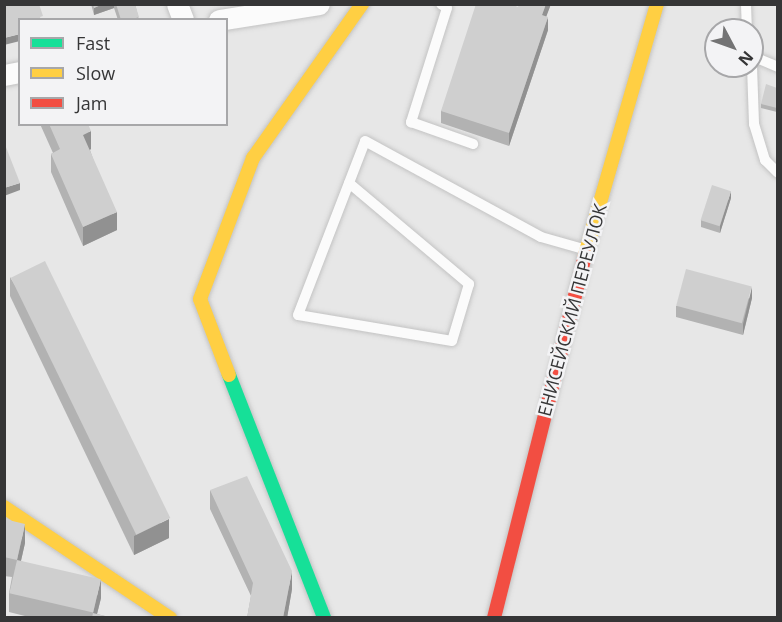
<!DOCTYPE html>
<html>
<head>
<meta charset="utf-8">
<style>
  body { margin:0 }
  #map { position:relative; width:782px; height:622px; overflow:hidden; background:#e7e7e7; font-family:"Open Sans",sans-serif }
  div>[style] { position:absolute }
  .roads { filter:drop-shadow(0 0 2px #c3c3c3) drop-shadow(0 0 2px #c3c3c3) }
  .lane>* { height:10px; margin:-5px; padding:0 5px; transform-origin:5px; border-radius:5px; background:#fbfbfb }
  .street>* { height:21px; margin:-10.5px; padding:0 10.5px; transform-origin:10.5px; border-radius:10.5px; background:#fbfbfb }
  .fast>* { height:14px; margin:-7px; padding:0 7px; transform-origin:7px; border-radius:7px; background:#16e098 }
  .slow>* { height:14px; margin:-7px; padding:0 7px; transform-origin:7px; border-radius:7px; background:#ffcf43 }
  .jam>* { height:14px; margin:-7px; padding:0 7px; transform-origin:7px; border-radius:7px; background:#f24e42 }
  .wall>* { inset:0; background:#b2b2b2 }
  .shaded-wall>* { inset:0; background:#919191 }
  .building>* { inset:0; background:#cfcfcf; transform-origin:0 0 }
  span { translate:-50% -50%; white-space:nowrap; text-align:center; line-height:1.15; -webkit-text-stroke:5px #f3f3f5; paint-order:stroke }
  .street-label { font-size:18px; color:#353536 }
  .frame { position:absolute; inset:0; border:6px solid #353536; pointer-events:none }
  .legend { position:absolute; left:18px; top:18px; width:210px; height:108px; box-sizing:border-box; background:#f3f3f5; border:2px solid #a7a7a9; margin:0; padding:8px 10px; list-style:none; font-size:18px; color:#353536 }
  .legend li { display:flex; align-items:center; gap:12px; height:30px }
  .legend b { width:30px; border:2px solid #a7a7a9 }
  .north { position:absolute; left:704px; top:18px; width:60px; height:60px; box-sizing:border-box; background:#f3f3f5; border:2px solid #a7a7a9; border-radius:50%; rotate:131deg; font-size:16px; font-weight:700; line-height:24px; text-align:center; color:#353536 }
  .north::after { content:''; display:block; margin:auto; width:21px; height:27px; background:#737374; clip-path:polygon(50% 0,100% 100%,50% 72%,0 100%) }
</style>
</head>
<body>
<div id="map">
  <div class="roads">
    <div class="lane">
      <i style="left:441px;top:4px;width:7px;rotate:34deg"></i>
      <i style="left:447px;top:8px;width:120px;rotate:107.5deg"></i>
      <i style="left:411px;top:122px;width:66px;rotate:19.5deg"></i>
      <i style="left:746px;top:4px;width:26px;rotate:88deg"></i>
      <i style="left:752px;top:56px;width:28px;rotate:23deg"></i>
      <i style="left:752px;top:66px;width:58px;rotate:88deg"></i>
      <i style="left:754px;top:124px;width:38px;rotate:73deg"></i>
      <i style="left:765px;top:160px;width:18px;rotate:45deg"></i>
      <i style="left:349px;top:183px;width:157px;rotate:40.1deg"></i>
      <i style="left:469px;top:284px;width:59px;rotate:106.6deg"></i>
      <i style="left:452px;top:341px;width:156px;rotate:-170.4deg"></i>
      <i style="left:298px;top:315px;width:186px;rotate:-68.9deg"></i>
      <i style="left:365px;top:141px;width:200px;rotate:28.6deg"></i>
      <i style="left:541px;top:237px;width:44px;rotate:15.9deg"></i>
    </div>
    <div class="street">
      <i style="left:177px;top:4px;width:17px;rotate:69deg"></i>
      <i style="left:219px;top:20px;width:101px;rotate:-9.1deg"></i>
      <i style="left:4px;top:75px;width:16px;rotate:-11deg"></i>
    </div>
    <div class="fast">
      <i style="left:229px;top:375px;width:261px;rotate:68.6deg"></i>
    </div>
    <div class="slow">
      <i style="left:585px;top:255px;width:261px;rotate:-74deg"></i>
      <i style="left:229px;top:375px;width:81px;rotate:-110.9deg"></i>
      <i style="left:200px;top:299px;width:151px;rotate:-69.4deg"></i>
      <i style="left:253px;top:158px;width:189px;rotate:-54.7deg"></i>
      <i style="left:4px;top:507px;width:200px;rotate:33.8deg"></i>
    </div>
    <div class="jam">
      <i style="left:494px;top:618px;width:374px;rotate:-75.9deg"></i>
    </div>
  </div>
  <div class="wall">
    <i style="clip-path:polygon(91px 4px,135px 4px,139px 20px,118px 20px,114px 8px,94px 15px)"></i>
    <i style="clip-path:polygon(551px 4px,546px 16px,548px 30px,509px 146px,441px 123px,441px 111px,518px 7px)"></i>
    <i style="clip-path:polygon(777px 88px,777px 112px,761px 108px,761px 104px)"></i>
    <i style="clip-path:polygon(40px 124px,88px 124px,91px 149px,90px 150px,117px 230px,83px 246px,51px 172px,51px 154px,53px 153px)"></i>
    <i style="clip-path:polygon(731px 198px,720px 233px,701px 227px,701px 220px)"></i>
    <i style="clip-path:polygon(10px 277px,169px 538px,134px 555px,10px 296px)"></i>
    <i style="clip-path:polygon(752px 298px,743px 335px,676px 317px,676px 306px)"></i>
    <i style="clip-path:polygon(210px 490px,292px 589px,287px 618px,247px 618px,251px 596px,210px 509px)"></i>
    <i style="clip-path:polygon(4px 519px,25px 543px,21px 561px,101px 598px,97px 614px,113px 618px,33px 618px,9px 612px,9px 593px,12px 577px,4px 576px)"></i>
  </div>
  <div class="shaded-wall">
    <i style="clip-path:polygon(103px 4px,114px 4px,114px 8px,94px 15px,94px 8px)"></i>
    <i style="clip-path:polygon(546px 4px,551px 4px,542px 28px,542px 15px)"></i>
    <i style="clip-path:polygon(548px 17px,548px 30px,509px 146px,509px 133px)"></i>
    <i style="clip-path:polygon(20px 34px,20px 41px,4px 45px,4px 38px)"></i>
    <i style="clip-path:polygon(91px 131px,91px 149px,83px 153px,83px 135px)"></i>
    <i style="clip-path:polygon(20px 183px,20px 190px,4px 196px,4px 188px)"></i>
    <i style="clip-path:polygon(731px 191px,731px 198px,720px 233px,720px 226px)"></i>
    <i style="clip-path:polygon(117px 212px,117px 230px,83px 246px,83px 227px)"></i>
    <i style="clip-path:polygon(752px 287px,752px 298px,743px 335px,743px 324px)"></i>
    <i style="clip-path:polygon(169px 519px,169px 538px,134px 555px,134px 536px)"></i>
    <i style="clip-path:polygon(25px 524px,25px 543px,17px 578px,17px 560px)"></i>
    <i style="clip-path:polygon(292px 571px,292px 589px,287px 618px,283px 618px)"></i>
    <i style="clip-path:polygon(101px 579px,101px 598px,96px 618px,93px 613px)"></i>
  </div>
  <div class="building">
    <i style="clip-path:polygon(11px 4px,39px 4px,43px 16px,40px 17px,41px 20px,20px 20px,20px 34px,4px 38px,4px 6px)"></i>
    <i style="clip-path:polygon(93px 4px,103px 4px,94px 8px)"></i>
    <i style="clip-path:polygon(116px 4px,135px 4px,139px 17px,130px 20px,121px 20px)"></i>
    <i style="clip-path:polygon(476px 4px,511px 4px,518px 7px,519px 4px,546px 4px,542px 15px,548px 17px,509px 133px,441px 111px)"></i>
    <i style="clip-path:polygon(766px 84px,777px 88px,777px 108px,761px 104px)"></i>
    <i style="clip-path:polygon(49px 124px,88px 124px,91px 131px,83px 135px,117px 212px,83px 227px,51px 154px,60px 149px)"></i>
    <i style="clip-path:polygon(4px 142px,20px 183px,4px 188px)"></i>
    <i style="left:712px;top:185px;width:20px;height:37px;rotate:18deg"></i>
    <i style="left:45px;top:261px;width:286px;height:38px;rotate:64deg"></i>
    <i style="left:686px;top:269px;width:68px;height:38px;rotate:15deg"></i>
    <i style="clip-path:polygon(247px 476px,292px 571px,283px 618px,247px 618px,253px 583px,210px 490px)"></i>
    <i style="clip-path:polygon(4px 519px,25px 524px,17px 560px,4px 557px)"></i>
    <i style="left:17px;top:560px;width:86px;height:34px;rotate:13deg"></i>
    <i style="clip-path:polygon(93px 613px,113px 618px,92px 618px)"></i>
  </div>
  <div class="street-label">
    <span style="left:572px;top:310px;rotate:-75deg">ЕНИСЕЙСКИЙ ПЕРЕУЛОК</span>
  </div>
  <div class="frame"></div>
  <ul class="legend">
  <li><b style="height:8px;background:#16e098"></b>Fast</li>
  <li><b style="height:8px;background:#ffcf43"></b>Slow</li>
  <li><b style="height:8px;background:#f24e42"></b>Jam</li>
  </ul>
  <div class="north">N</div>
</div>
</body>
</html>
